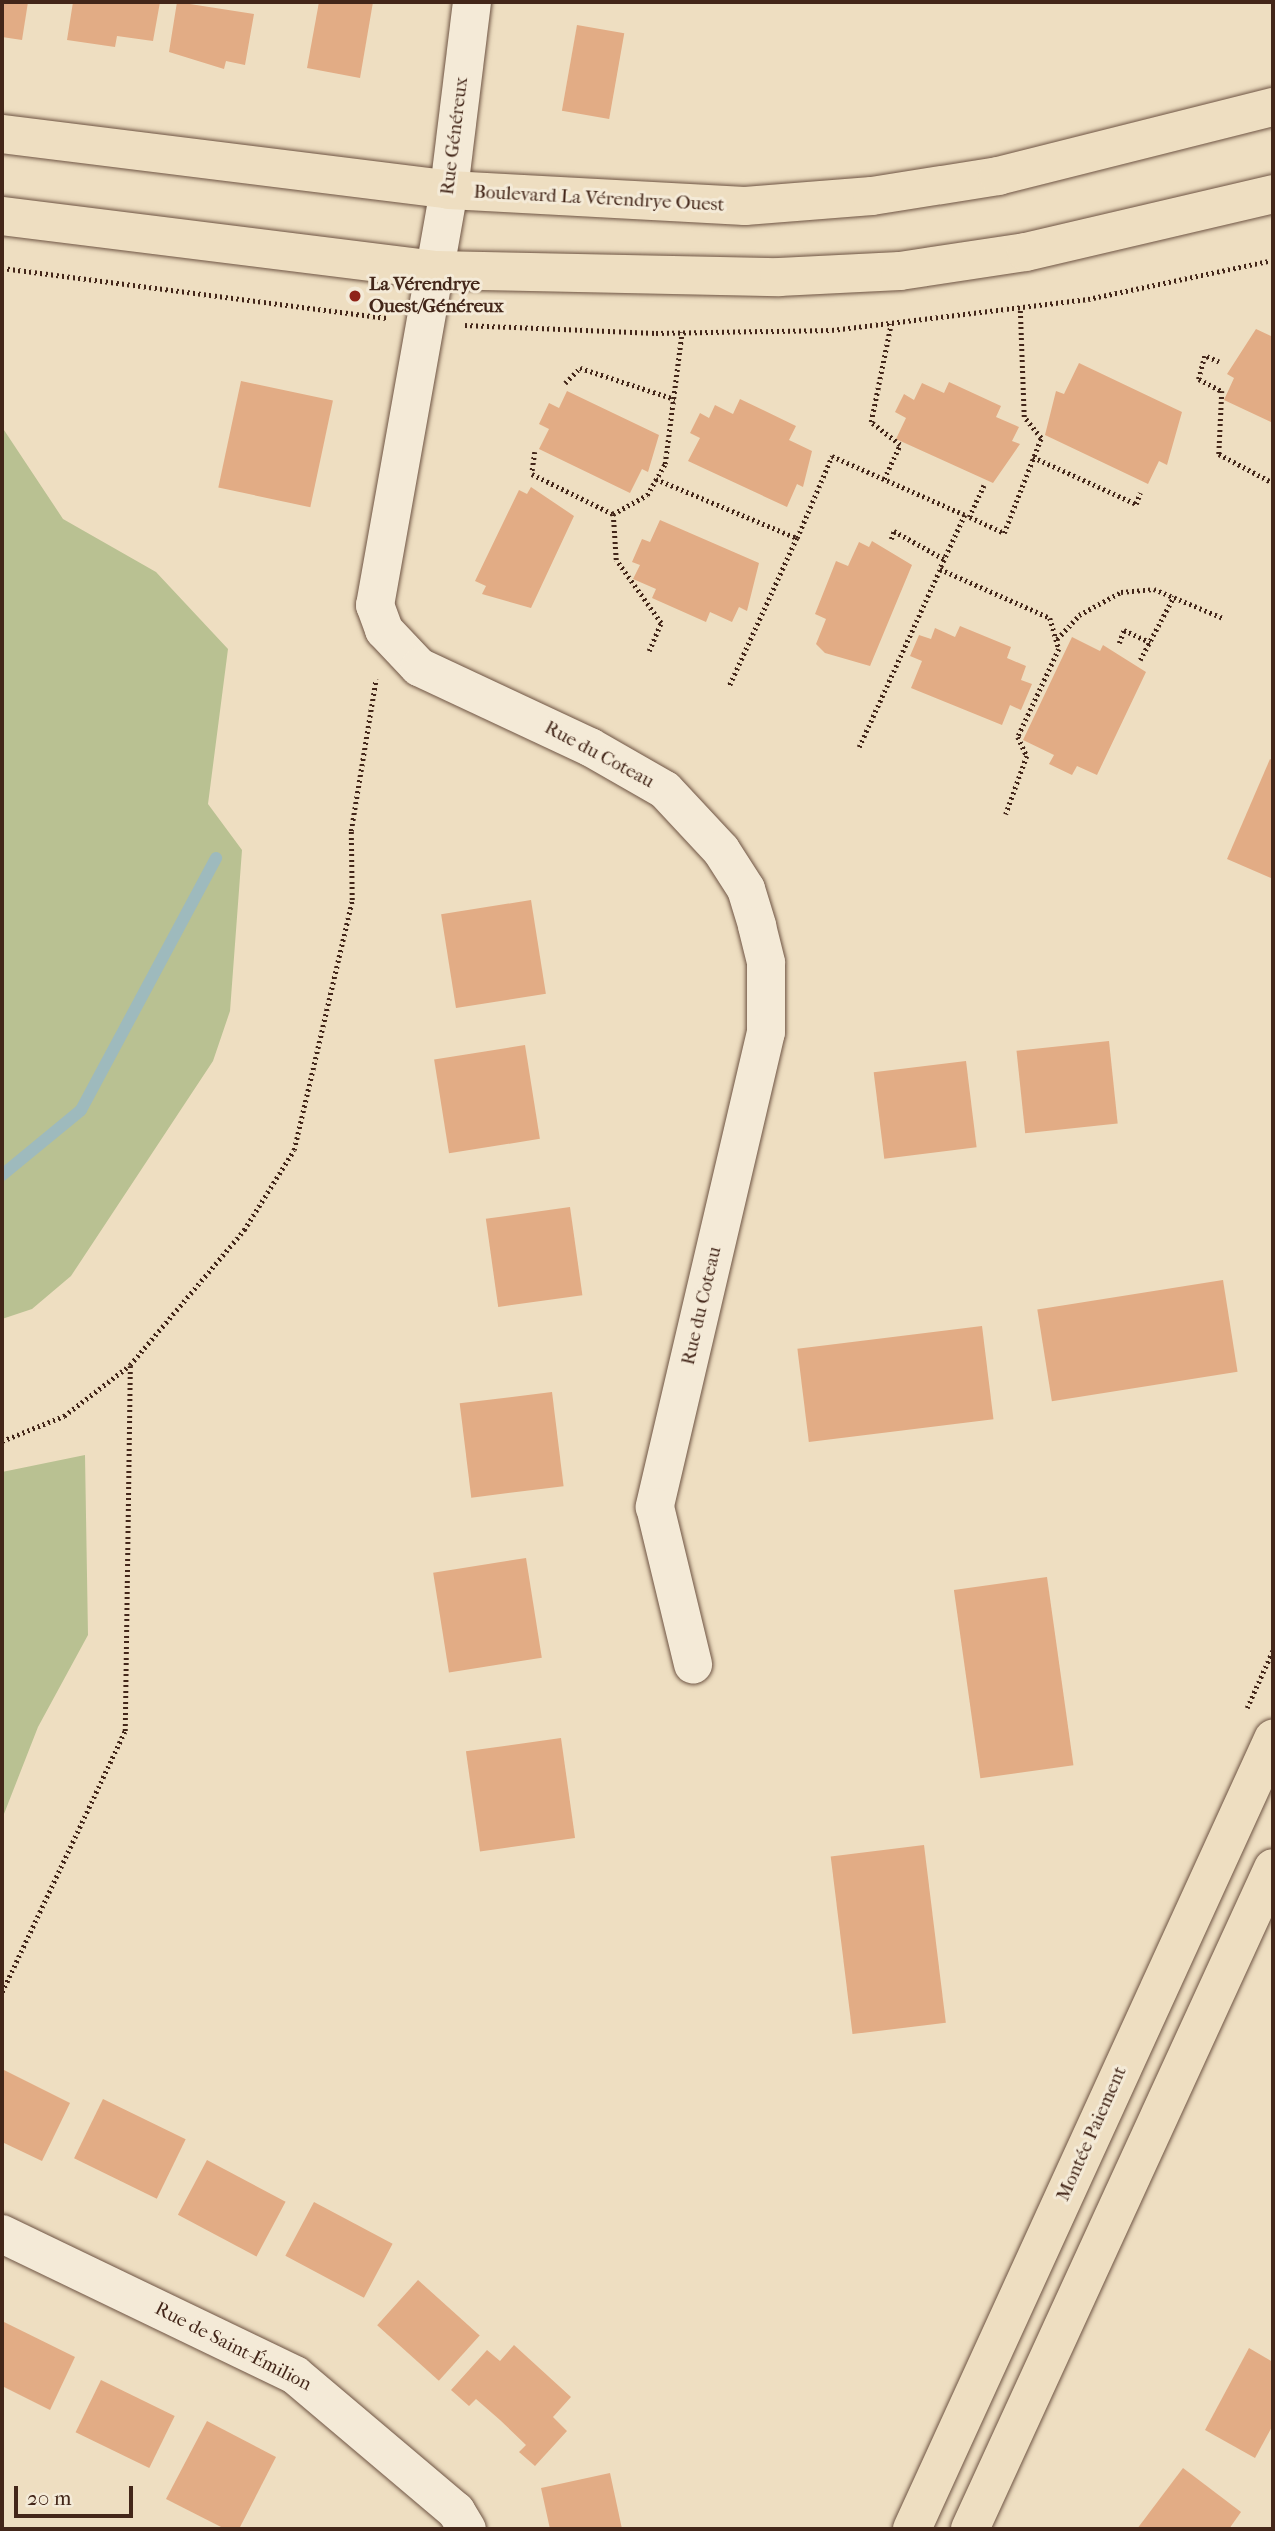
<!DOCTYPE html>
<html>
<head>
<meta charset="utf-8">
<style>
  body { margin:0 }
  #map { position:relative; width:1275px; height:2531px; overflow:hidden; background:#eedec1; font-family:"IM FELL French Canon",serif }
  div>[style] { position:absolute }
  .green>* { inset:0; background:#b9c192 }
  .stream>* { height:12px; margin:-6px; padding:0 6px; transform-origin:6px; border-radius:6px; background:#9ebabd }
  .building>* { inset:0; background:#e2ac85; transform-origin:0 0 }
  .path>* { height:4.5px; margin-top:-2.25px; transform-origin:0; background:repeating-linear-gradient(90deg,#432619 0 2px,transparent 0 5.5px) }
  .roads { filter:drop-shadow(0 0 2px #6e5443) drop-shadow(0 0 2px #6e5443) }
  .minor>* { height:38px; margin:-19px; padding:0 19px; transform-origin:19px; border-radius:19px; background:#f4ead7 }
  .major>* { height:38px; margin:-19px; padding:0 19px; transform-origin:19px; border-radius:19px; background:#eedec1 }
  .dots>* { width:19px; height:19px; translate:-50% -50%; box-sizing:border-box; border:4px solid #f4ead7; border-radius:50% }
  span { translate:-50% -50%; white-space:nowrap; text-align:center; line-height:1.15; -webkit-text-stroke:6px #f4ead7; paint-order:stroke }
  .street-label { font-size:19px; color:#432619 }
  .poi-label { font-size:19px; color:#432619; font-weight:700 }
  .left { translate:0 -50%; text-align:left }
  .frame { position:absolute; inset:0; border:4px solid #432619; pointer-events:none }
  .scale { position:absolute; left:14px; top:2486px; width:119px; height:32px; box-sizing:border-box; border:4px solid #432619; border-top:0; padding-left:9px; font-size:21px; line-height:24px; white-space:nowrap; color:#432619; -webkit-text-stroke:5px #f4ead7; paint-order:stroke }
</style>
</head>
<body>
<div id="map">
  <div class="green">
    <i style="clip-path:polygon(2px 427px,63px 519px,156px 572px,228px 649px,208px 804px,242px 850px,230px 1011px,213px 1061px,71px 1276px,32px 1309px,2px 1319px)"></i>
    <i style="clip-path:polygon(85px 1455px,88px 1635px,38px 1727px,2px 1819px,2px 1472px)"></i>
  </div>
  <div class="stream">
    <i style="left:2px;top:1175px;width:102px;rotate:-39.4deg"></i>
    <i style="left:81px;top:1110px;width:286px;rotate:-61.8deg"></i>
  </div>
  <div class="building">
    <i style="clip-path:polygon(2px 2px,28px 2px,22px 40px,2px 37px)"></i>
    <i style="clip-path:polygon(73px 2px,160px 2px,153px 41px,117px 36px,115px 47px,67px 40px)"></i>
    <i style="clip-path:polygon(177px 2px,254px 14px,245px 65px,226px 61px,224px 69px,169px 52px)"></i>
    <i style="clip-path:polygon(319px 2px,373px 2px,360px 78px,307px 68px)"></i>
    <i style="left:577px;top:25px;width:48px;height:87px;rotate:10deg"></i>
    <i style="clip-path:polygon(1256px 329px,1273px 337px,1273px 423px,1224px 400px,1234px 378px,1227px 374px)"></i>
    <i style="clip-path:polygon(1079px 363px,1182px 412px,1167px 465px,1159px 461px,1148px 484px,1045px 435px,1056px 391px,1064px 394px)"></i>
    <i style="left:241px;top:381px;width:94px;height:109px;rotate:12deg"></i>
    <i style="clip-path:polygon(949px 382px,1001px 406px,996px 417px,1019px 427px,1012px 441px,1020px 444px,993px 483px,896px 439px,906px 418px,895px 412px,904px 394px,914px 400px,922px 383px,944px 393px)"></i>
    <i style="clip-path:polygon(567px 391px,659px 435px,648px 472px,642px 469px,630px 493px,539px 449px,549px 429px,539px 424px,549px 403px,559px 408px)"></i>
    <i style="clip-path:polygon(740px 399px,796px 426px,789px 440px,812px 451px,803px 487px,797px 484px,787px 507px,688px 461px,700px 438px,690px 433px,700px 413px,709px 418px,715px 405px,733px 414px)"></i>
    <i style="clip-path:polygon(531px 487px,574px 516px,531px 608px,482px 594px,486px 586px,475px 581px,519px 490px,527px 494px)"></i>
    <i style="clip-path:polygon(660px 520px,759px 563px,747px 611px,739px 607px,732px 622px,710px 612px,706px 622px,652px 598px,656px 589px,633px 579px,640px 565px,632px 562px,642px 539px,650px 542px)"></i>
    <i style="clip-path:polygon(872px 541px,912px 565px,870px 666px,825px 653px,816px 644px,826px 619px,815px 614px,836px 561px,848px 566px,859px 542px,869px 547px)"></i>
    <i style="clip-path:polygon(960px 626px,1011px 647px,1007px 658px,1026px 666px,1021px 680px,1032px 684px,1021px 710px,1010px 705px,1002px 725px,911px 688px,922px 661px,910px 656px,919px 635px,931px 639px,935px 628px,955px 637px)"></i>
    <i style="clip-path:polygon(1072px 637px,1100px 651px,1103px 645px,1146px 672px,1097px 775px,1077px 766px,1072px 775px,1049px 764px,1054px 755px,1023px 740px)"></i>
    <i style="clip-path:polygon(1270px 759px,1273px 761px,1273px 879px,1227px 859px)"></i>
    <i style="left:531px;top:900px;width:95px;height:91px;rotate:81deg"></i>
    <i style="left:1109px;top:1041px;width:83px;height:93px;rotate:84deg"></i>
    <i style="left:525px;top:1045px;width:95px;height:92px;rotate:81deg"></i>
    <i style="left:966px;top:1061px;width:87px;height:93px;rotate:83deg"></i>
    <i style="left:570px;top:1207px;width:89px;height:85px;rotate:82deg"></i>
    <i style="left:1223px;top:1280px;width:93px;height:188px;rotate:81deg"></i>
    <i style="left:982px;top:1326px;width:94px;height:186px;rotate:83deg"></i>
    <i style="left:552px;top:1392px;width:95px;height:93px;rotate:83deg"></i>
    <i style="left:526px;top:1558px;width:101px;height:94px;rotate:81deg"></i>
    <i style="left:1047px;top:1577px;width:190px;height:94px;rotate:82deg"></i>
    <i style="left:561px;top:1738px;width:101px;height:96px;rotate:82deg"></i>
    <i style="left:924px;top:1845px;width:179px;height:94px;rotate:83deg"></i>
    <i style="clip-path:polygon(2px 2069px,70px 2103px,42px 2161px,2px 2142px)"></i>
    <i style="left:103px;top:2099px;width:92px;height:66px;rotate:26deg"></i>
    <i style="left:207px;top:2160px;width:89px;height:62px;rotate:28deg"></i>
    <i style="left:314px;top:2202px;width:89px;height:61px;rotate:28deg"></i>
    <i style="left:418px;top:2280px;width:83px;height:61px;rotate:42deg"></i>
    <i style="clip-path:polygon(2px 2321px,75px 2357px,50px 2410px,2px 2386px)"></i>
    <i style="clip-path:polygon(514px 2345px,571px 2397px,553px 2417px,567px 2431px,535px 2466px,519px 2452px,526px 2445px,500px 2420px,476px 2399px,469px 2406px,451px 2390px,487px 2350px,500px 2361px)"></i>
    <i style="clip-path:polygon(1249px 2348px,1273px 2362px,1273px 2425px,1255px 2458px,1205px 2430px)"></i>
    <i style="left:101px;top:2380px;width:82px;height:58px;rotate:26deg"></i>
    <i style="clip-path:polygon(207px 2421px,276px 2457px,239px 2529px,225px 2529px,166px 2499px)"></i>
    <i style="clip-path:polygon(1183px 2468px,1241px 2512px,1229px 2529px,1137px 2529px)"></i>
    <i style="clip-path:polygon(610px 2473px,622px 2529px,550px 2529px,541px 2488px)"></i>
  </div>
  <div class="path">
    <i style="left:2px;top:268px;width:388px;rotate:7.4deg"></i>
    <i style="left:465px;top:325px;width:191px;rotate:2.4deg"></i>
    <i style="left:656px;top:333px;width:176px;rotate:-1deg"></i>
    <i style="left:832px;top:330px;width:258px;rotate:-6.9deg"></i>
    <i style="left:1088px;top:299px;width:189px;rotate:-11.9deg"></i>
    <i style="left:1219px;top:362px;width:15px;rotate:-157deg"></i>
    <i style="left:1205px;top:356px;width:24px;rotate:105deg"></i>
    <i style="left:1199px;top:379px;width:26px;rotate:28deg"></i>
    <i style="left:1222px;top:391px;width:63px;rotate:92.7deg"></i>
    <i style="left:1219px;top:454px;width:61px;rotate:28.2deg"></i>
    <i style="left:565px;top:383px;width:21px;rotate:-45deg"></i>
    <i style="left:580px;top:368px;width:100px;rotate:18.1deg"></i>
    <i style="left:535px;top:452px;width:22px;rotate:98deg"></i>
    <i style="left:532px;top:474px;width:90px;rotate:26.3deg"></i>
    <i style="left:1033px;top:457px;width:113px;rotate:24.5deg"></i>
    <i style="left:1136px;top:504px;width:12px;rotate:-70deg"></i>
    <i style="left:656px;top:479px;width:153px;rotate:22.7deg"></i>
    <i style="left:797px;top:538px;width:164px;rotate:114.5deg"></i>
    <i style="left:884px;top:479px;width:38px;rotate:-65deg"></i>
    <i style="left:900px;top:445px;width:37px;rotate:-142deg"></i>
    <i style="left:871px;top:422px;width:100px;rotate:-78.5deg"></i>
    <i style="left:969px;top:517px;width:35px;rotate:-65deg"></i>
    <i style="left:970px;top:517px;width:38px;rotate:25deg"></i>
    <i style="left:1004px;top:533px;width:102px;rotate:-68.7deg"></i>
    <i style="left:1041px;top:438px;width:27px;rotate:-129deg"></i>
    <i style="left:1024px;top:417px;width:108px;rotate:-92.1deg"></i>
    <i style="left:797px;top:538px;width:89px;rotate:-66.9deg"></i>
    <i style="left:832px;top:456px;width:145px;rotate:23.9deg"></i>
    <i style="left:965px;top:515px;width:60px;rotate:114.8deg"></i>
    <i style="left:940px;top:569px;width:120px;rotate:24deg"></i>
    <i style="left:1050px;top:618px;width:32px;rotate:74deg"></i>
    <i style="left:1059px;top:649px;width:97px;rotate:115deg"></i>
    <i style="left:1018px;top:737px;width:21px;rotate:65deg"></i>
    <i style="left:1027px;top:756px;width:62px;rotate:109.9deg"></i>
    <i style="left:891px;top:539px;width:9px;rotate:-69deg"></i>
    <i style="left:894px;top:531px;width:57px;rotate:29.2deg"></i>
    <i style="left:1057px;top:639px;width:33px;rotate:-47deg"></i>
    <i style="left:1079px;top:615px;width:48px;rotate:-28.7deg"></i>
    <i style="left:1121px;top:592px;width:33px;rotate:-5deg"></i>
    <i style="left:1154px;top:589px;width:75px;rotate:22.8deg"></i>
    <i style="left:1119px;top:643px;width:14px;rotate:-69deg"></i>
    <i style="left:1124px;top:630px;width:29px;rotate:25deg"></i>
    <i style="left:649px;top:651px;width:30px;rotate:-67deg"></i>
    <i style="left:661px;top:623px;width:77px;rotate:-125.5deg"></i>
    <i style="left:616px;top:560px;width:46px;rotate:-93.7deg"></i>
    <i style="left:613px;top:514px;width:39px;rotate:-29deg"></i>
    <i style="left:647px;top:495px;width:36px;rotate:-60deg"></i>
    <i style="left:665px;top:464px;width:133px;rotate:-82.7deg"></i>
    <i style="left:1140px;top:660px;width:72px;rotate:-62deg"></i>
    <i style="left:859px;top:747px;width:196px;rotate:-65.5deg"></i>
    <i style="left:2px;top:1441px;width:67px;rotate:-22deg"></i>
    <i style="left:64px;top:1416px;width:83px;rotate:-37.7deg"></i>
    <i style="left:130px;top:1365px;width:177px;rotate:-49.8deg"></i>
    <i style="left:244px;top:1230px;width:94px;rotate:-58deg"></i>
    <i style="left:294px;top:1150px;width:257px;rotate:-76.9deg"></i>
    <i style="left:352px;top:900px;width:69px;rotate:-90.8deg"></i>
    <i style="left:351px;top:831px;width:154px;rotate:-80.7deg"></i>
    <i style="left:1247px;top:1708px;width:64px;rotate:-65.9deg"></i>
    <i style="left:2px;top:1992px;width:289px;rotate:-64.8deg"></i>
    <i style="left:125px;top:1731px;width:365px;rotate:-89.2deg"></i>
  </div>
  <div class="roads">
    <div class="minor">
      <i style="left:472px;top:2px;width:189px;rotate:97deg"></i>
      <i style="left:449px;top:190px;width:422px;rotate:100.1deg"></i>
      <i style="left:375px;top:605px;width:27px;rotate:70deg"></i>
      <i style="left:384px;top:630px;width:51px;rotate:46.6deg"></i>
      <i style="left:419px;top:667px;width:189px;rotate:25.1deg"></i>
      <i style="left:590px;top:747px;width:86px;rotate:29.8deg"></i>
      <i style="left:665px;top:790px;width:82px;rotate:47deg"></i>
      <i style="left:721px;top:850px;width:46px;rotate:57.3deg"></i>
      <i style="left:746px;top:889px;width:39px;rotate:73deg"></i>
      <i style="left:757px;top:926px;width:38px;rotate:76deg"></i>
      <i style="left:766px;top:963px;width:69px;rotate:90deg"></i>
      <i style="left:766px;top:1032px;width:488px;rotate:103.2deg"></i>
      <i style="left:655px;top:1507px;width:162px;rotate:76.4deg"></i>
      <i style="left:2px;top:2234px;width:325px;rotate:25.7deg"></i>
      <i style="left:295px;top:2375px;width:211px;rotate:40.2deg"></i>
      <i style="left:456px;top:2511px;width:21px;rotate:59deg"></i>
    </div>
    <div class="major">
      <i style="left:2px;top:134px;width:450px;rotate:7.1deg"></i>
      <i style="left:449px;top:190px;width:296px;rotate:3.1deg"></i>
      <i style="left:745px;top:206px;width:127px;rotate:-4.5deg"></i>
      <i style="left:872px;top:196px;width:128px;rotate:-9deg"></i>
      <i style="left:998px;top:176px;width:284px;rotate:-14.1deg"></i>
      <i style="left:2px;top:216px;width:437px;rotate:7.1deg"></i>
      <i style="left:436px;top:270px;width:343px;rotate:1.2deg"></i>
      <i style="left:779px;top:277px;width:121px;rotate:-2.8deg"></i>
      <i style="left:900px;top:271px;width:127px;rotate:-8.6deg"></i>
      <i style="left:1026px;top:252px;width:254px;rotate:-13.2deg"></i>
      <i style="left:912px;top:2529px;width:869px;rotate:-65.44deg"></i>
      <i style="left:970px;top:2529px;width:727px;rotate:-65.37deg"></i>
    </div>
  </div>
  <div class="dots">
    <i style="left:355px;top:296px;background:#8f2418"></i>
  </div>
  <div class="street-label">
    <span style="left:455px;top:136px;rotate:-83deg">Rue Généreux</span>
    <span style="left:599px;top:199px;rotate:3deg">Boulevard La Vérendrye Ouest</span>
    <span style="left:599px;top:755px;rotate:28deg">Rue du Coteau</span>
    <span style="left:702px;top:1306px;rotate:-77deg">Rue du Coteau</span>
    <span style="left:1092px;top:2134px;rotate:-66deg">Montée Paiement</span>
    <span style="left:233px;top:2347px;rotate:27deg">Rue de Saint-Émilion</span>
  </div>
  <div class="poi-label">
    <span class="left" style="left:369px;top:296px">La Vérendrye<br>Ouest/Généreux</span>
  </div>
  <div class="frame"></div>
  <div class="scale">20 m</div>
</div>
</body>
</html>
